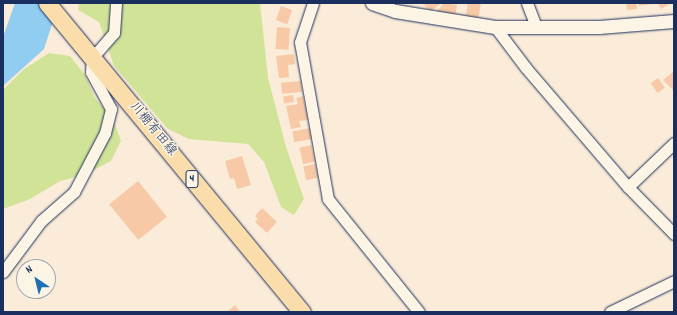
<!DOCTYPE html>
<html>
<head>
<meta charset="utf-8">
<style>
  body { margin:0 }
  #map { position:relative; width:677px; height:315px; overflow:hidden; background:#fbecd9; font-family:Dekko,"Klee One",sans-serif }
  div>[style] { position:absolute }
  .green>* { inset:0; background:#d1e397 }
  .water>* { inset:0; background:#91ccf1 }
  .building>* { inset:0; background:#f8c9a7; transform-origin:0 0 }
  .roads { filter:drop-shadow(0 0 1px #1b2f5e) drop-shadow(0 0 1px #1b2f5e) }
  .minor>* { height:11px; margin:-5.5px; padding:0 5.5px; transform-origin:5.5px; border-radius:5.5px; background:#fcf5e5 }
  .tertiary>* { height:13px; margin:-6.5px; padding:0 6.5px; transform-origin:6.5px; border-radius:6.5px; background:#fcf5e5 }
  .primary>* { height:17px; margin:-8.5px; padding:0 8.5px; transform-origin:8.5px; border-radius:8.5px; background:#fbddab }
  span { translate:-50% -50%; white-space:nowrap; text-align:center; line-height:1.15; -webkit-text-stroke:3px #fcf5e5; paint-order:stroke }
  .shield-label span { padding:1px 3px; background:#fcf5e5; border:1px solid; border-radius:3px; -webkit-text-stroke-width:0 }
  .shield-label { font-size:12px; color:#1b2f5e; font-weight:700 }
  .street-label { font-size:13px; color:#1b2f5e }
  .frame { position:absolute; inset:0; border:4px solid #1b2f5e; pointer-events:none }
  .north { position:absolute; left:16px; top:259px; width:40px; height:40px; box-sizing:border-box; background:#fcf5e5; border:1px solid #a2a6af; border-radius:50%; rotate:325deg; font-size:11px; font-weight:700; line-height:16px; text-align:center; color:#1b2f5e }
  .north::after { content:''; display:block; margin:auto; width:14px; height:18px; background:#1f6fb2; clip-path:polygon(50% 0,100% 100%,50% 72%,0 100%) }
</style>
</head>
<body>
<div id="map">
  <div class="green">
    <i style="clip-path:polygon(79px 3px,260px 3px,268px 78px,286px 147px,304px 199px,294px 215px,281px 207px,264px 162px,248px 144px,189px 139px,168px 129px,114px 66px,99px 22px,78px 10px)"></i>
    <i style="clip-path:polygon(49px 53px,70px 56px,85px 75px,95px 98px,113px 119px,121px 141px,111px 161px,84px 175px,60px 181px,30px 199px,3px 209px,3px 90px,24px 69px)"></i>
  </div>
  <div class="water">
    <i style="clip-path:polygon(15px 3px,59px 3px,44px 49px,3px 86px,3px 37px)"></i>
  </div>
  <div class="building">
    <i style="clip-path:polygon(423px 3px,441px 3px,430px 12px)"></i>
    <i style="clip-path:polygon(444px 3px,457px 5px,455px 18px,434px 15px)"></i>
    <i style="clip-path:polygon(468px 3px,481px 3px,478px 21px,465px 19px)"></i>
    <i style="clip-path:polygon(626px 3px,636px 3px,637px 9px,627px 10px)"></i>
    <i style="clip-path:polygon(639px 3px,653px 3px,653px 4px,639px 6px)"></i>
    <i style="clip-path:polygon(658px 3px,671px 3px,661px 9px)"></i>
    <i style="left:281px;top:6px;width:12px;height:15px;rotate:20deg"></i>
    <i style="left:277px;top:27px;width:13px;height:22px;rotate:4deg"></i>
    <i style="clip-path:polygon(294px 54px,295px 64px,288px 65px,289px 77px,279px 78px,276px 56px)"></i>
    <i style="clip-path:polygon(674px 71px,674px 89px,673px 90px,663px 80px)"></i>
    <i style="left:658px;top:78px;width:12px;height:9px;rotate:55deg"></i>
    <i style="left:301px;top:81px;width:11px;height:20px;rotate:85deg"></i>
    <i style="left:293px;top:95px;width:7px;height:10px;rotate:82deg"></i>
    <i style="clip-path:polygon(303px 96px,308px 120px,299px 121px,301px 127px,291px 129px,286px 106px,298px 104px,296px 98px)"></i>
    <i style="left:311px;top:128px;width:11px;height:19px;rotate:80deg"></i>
    <i style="left:311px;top:145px;width:17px;height:12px;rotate:77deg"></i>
    <i style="clip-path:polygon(242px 156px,251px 185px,237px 189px,234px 178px,230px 179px,225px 161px)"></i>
    <i style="left:315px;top:164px;width:14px;height:12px;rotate:78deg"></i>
    <i style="left:138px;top:181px;width:46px;height:37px;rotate:51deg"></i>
    <i style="clip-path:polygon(262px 208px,277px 222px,267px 233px,255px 222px,258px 219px,255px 216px)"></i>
    <i style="clip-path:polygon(235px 305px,240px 312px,227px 312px)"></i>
  </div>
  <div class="roads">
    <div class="minor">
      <i style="left:313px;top:3px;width:41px;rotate:108.4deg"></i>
      <i style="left:300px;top:42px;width:159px;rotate:79.9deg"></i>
      <i style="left:328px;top:199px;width:145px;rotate:51.2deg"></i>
      <i style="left:527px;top:3px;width:26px;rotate:69deg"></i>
      <i style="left:495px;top:27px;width:51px;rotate:52.9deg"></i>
      <i style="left:526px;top:68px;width:157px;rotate:49.4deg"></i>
      <i style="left:628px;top:187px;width:66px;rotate:45.6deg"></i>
      <i style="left:628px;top:187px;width:64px;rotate:-43.7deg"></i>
      <i style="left:3px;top:272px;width:64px;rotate:-53.3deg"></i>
      <i style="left:41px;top:221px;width:44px;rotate:-41.3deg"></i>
      <i style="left:74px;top:192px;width:67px;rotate:-62.3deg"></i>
      <i style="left:105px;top:133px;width:25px;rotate:-76deg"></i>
      <i style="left:111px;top:109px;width:42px;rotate:-118.4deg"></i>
      <i style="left:91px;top:72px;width:14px;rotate:-86deg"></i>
      <i style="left:92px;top:58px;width:33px;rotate:-49deg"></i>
      <i style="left:114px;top:33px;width:30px;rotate:-86deg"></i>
      <i style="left:610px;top:312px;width:71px;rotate:-25.8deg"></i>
    </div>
    <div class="tertiary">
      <i style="left:372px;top:3px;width:24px;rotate:19deg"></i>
      <i style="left:395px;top:11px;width:101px;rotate:9.1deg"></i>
      <i style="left:495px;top:27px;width:104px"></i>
      <i style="left:599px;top:27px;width:75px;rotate:-4.6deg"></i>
    </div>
    <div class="primary">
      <i style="left:47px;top:3px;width:401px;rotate:50.5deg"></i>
    </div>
  </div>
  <div class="shield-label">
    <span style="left:192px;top:179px">4</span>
  </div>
  <div class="street-label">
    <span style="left:152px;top:130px;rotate:50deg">川棚有田線</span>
  </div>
  <div class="frame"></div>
  <div class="north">N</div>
</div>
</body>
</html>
